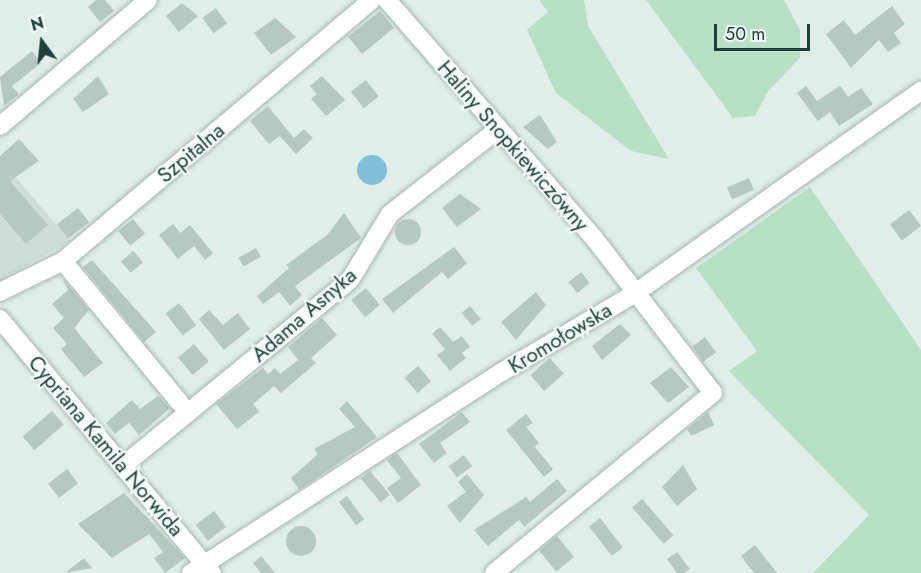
<!DOCTYPE html>
<html>
<head>
<meta charset="utf-8">
<style>
  body { margin:0 }
  #map { position:relative; width:921px; height:573px; overflow:hidden; background:#e0ede9; font-family:Jost,sans-serif }
  div>[style] { position:absolute }
  .built>* { inset:0; background:#ceddd8 }
  .green>* { inset:0; background:#b7e0c7 }
  .water>* { inset:0; background:#82c0d8 }
  .round { border-radius:50% }
  .building>* { inset:0; background:#b5c8c2; transform-origin:0 0 }
  .roads { filter:drop-shadow(0 0 2px #a2b5b1) drop-shadow(0 0 2px #a2b5b1) }
  .minor>* { height:18px; margin:-9px; padding:0 9px; transform-origin:9px; border-radius:9px; background:#fff }
  span { translate:-50% -50%; white-space:nowrap; text-align:center; line-height:1.15; -webkit-text-stroke:4.5px #f1f9f6; paint-order:stroke }
  .street-label { font-size:21px; color:#1f3f3b }
  .north { position:absolute; left:12px; top:12px; width:60px; height:60px; -webkit-text-stroke:4px #f1f9f6; paint-order:stroke; rotate:345deg; font-size:16px; font-weight:700; line-height:24px; text-align:center; color:#1f3f3b }
  .north::after { content:''; display:block; margin:auto; width:21px; height:27px; background:#1f3f3b; clip-path:polygon(50% 0,100% 100%,50% 72%,0 100%) }
  .scale { position:absolute; left:714px; top:24px; width:96px; height:27px; box-sizing:border-box; border:3px solid #1f3f3b; border-top:0; padding-left:8px; font-size:18px; line-height:21px; white-space:nowrap; color:#1f3f3b; -webkit-text-stroke:4px #f1f9f6; paint-order:stroke }
</style>
</head>
<body>
<div id="map">
  <div class="built">
    <i style="clip-path:polygon(0 159px,70px 241px,0 280px)"></i>
  </div>
  <div class="green">
    <i style="clip-path:polygon(539px 0,584px 0,588px 26px,669px 159px,631px 151px,556px 93px,527px 30px,548px 12px)"></i>
    <i style="clip-path:polygon(646px 0,784px 0,800px 30px,800px 58px,768px 91px,755px 116px,733px 118px)"></i>
    <i style="clip-path:polygon(810px 187px,921px 350px,921px 573px,813px 573px,869px 515px,729px 371px,757px 351px,696px 268px)"></i>
  </div>
  <div class="water">
    <i class="round" style="left:357px;top:155px;width:30px;height:30px"></i>
  </div>
  <div class="building">
    <i style="clip-path:polygon(96px 0,105px 0,114px 11px,100px 22px,88px 7px)"></i>
    <i style="clip-path:polygon(182px 3px,198px 16px,179px 32px,166px 16px)"></i>
    <i style="clip-path:polygon(892px 6px,905px 24px,894px 33px,901px 43px,888px 52px,879px 40px,851px 68px,826px 34px,844px 20px,855px 35px)"></i>
    <i style="left:216px;top:8px;width:19px;height:17px;rotate:54deg"></i>
    <i style="left:380px;top:11px;width:22px;height:41px;rotate:51deg"></i>
    <i style="clip-path:polygon(275px 18px,296px 37px,271px 55px,254px 33px)"></i>
    <i style="clip-path:polygon(32px 51px,41px 63px,12px 86px,19px 94px,4px 106px,0 77px)"></i>
    <i style="clip-path:polygon(98px 76px,109px 94px,83px 112px,73px 99px)"></i>
    <i style="clip-path:polygon(322px 76px,345px 100px,326px 116px,311px 99px,317px 94px,310px 86px)"></i>
    <i style="left:366px;top:80px;width:21px;height:19px;rotate:53deg"></i>
    <i style="clip-path:polygon(806px 86px,817px 101px,840px 86px,848px 97px,861px 88px,873px 104px,839px 126px,830px 112px,818px 121px,797px 93px)"></i>
    <i style="clip-path:polygon(268px 106px,294px 138px,304px 129px,313px 138px,296px 154px,280px 136px,269px 144px,250px 121px)"></i>
    <i style="clip-path:polygon(540px 115px,557px 142px,548px 149px,523px 127px)"></i>
    <i style="clip-path:polygon(19px 139px,39px 161px,10px 181px,48px 225px,26px 244px,0 214px,0 156px)"></i>
    <i style="left:749px;top:178px;width:13px;height:24px;rotate:67deg"></i>
    <i style="clip-path:polygon(460px 194px,481px 209px,457px 227px,442px 208px)"></i>
    <i style="left:78px;top:208px;width:18px;height:27px;rotate:52deg"></i>
    <i style="left:909px;top:210px;width:20px;height:24px;rotate:53deg"></i>
    <i style="clip-path:polygon(344px 213px,361px 238px,295px 286px,302px 295px,290px 306px,279px 292px,263px 304px,257px 296px,289px 268px,286px 265px,327px 235px)"></i>
    <i class="round" style="left:395px;top:219px;width:26px;height:26px"></i>
    <i style="left:133px;top:219px;width:19px;height:19px;rotate:51deg"></i>
    <i style="clip-path:polygon(173px 224px,180px 233px,190px 225px,213px 253px,205px 260px,194px 246px,178px 259px,159px 235px)"></i>
    <i style="clip-path:polygon(454px 247px,467px 263px,448px 279px,442px 272px,393px 313px,382px 299px)"></i>
    <i style="left:256px;top:248px;width:10px;height:20px;rotate:61deg"></i>
    <i style="left:133px;top:251px;width:15px;height:16px;rotate:48deg"></i>
    <i style="clip-path:polygon(92px 260px,156px 332px,144px 342px,83px 267px)"></i>
    <i style="left:581px;top:272px;width:14px;height:16px;rotate:51deg"></i>
    <i style="clip-path:polygon(63px 279px,89px 310px,74px 328px,103px 363px,84px 377px,61px 349px,67px 344px,53px 328px,64px 318px,52px 304px,68px 290px)"></i>
    <i style="left:366px;top:288px;width:22px;height:19px;rotate:51deg"></i>
    <i style="clip-path:polygon(536px 292px,546px 305px,516px 340px,501px 322px)"></i>
    <i style="left:179px;top:303px;width:28px;height:17px;rotate:52deg"></i>
    <i style="left:470px;top:306px;width:17px;height:11px;rotate:50deg"></i>
    <i style="clip-path:polygon(209px 310px,223px 325px,238px 313px,250px 329px,224px 350px,199px 319px)"></i>
    <i style="clip-path:polygon(322px 318px,337px 335px,311px 358px,316px 363px,281px 393px,274px 386px,253px 404px,259px 412px,237px 429px,216px 404px,263px 368px,268px 374px,275px 368px,280px 374px,298px 360px,288px 347px)"></i>
    <i style="clip-path:polygon(620px 324px,631px 335px,602px 360px,592px 346px)"></i>
    <i style="clip-path:polygon(440px 327px,453px 342px,462px 336px,470px 347px,462px 353px,466px 358px,450px 371px,437px 355px,445px 349px,432px 334px)"></i>
    <i style="left:705px;top:337px;width:19px;height:16px;rotate:54deg"></i>
    <i style="left:194px;top:344px;width:23px;height:21px;rotate:50deg"></i>
    <i style="left:550px;top:358px;width:21px;height:26px;rotate:49deg"></i>
    <i style="left:418px;top:366px;width:20px;height:18px;rotate:49deg"></i>
    <i style="clip-path:polygon(671px 367px,689px 387px,668px 403px,650px 383px)"></i>
    <i style="clip-path:polygon(158px 396px,170px 408px,139px 435px,129px 423px,115px 434px,106px 423px,132px 400px,140px 409px)"></i>
    <i style="clip-path:polygon(347px 401px,377px 437px,299px 490px,291px 478px,318px 454px,314px 449px,355px 427px,339px 409px)"></i>
    <i style="left:52px;top:411px;width:18px;height:39px;rotate:49deg"></i>
    <i style="clip-path:polygon(462px 412px,470px 422px,440px 443px,447px 453px,434px 463px,419px 444px)"></i>
    <i style="clip-path:polygon(708px 412px,714px 425px,691px 436px,687px 429px)"></i>
    <i style="clip-path:polygon(526px 414px,533px 423px,526px 427px,539px 443px,535px 447px,553px 469px,544px 477px,506px 430px)"></i>
    <i style="clip-path:polygon(397px 453px,421px 485px,398px 503px,387px 488px,401px 478px,387px 460px)"></i>
    <i style="left:464px;top:455px;width:14px;height:19px;rotate:54deg"></i>
    <i style="clip-path:polygon(683px 465px,697px 489px,677px 506px,662px 487px)"></i>
    <i style="left:67px;top:469px;width:18px;height:24px;rotate:52deg"></i>
    <i style="left:370px;top:471px;width:31px;height:12px;rotate:50deg"></i>
    <i style="clip-path:polygon(467px 474px,484px 495px,460px 523px,447px 506px,466px 492px,458px 482px)"></i>
    <i style="clip-path:polygon(557px 479px,567px 491px,524px 527px,519px 520px,488px 546px,474px 530px,526px 497px,530px 502px)"></i>
    <i style="clip-path:polygon(124px 493px,185px 558px,165px 573px,154px 558px,163px 552px,149px 534px,112px 558px,78px 524px)"></i>
    <i style="left:347px;top:496px;width:29px;height:10px;rotate:54deg"></i>
    <i style="left:642px;top:499px;width:48px;height:13px;rotate:49deg"></i>
    <i style="left:214px;top:511px;width:20px;height:23px;rotate:53deg"></i>
    <i style="left:600px;top:518px;width:37px;height:14px;rotate:52deg"></i>
    <i class="round" style="left:286px;top:526px;width:30px;height:30px"></i>
    <i style="left:557px;top:536px;width:27px;height:23px;rotate:51deg"></i>
    <i style="clip-path:polygon(755px 545px,777px 573px,754px 573px,741px 556px)"></i>
    <i style="clip-path:polygon(677px 552px,690px 569px,684px 573px,677px 573px,667px 559px)"></i>
    <i style="clip-path:polygon(261px 556px,275px 573px,261px 573px,253px 563px)"></i>
    <i style="clip-path:polygon(84px 558px,92px 568px,65px 573px)"></i>
  </div>
  <div class="roads">
    <div class="minor">
      <i style="left:387px;top:0;width:315px;rotate:49deg"></i>
      <i style="left:594px;top:238px;width:195px;rotate:52.5deg"></i>
      <i style="left:713px;top:393px;width:283px;rotate:140.6deg"></i>
      <i style="left:0;top:126px;width:194px;rotate:-40.4deg"></i>
      <i style="left:63px;top:261px;width:184px;rotate:50.5deg"></i>
      <i style="left:0;top:292px;width:70px;rotate:-26.2deg"></i>
      <i style="left:63px;top:261px;width:404px;rotate:-40.2deg"></i>
      <i style="left:0;top:319px;width:331px;rotate:50.2deg"></i>
      <i style="left:124px;top:465px;width:292px;rotate:-39.3deg"></i>
      <i style="left:350px;top:280px;width:77px;rotate:-58.8deg"></i>
      <i style="left:390px;top:214px;width:136px;rotate:-38.1deg"></i>
      <i style="left:191px;top:573px;width:370px;rotate:-32.9deg"></i>
      <i style="left:502px;top:372px;width:153px;rotate:-30.6deg"></i>
      <i style="left:634px;top:294px;width:352px;rotate:-35.3deg"></i>
    </div>
  </div>
  <div class="street-label">
    <span style="left:513px;top:146px;rotate:49deg">Haliny Snopkiewiczówny</span>
    <span style="left:191px;top:153px;rotate:-40deg">Szpitalna</span>
    <span style="left:304px;top:315px;rotate:-41deg">Adama Asnyka</span>
    <span style="left:560px;top:338px;rotate:-31deg">Kromołowska</span>
    <span style="left:106px;top:446px;rotate:50deg">Cypriana Kamila Norwida</span>
  </div>
  <div class="north">N</div>
  <div class="scale">50 m</div>
</div>
</body>
</html>
